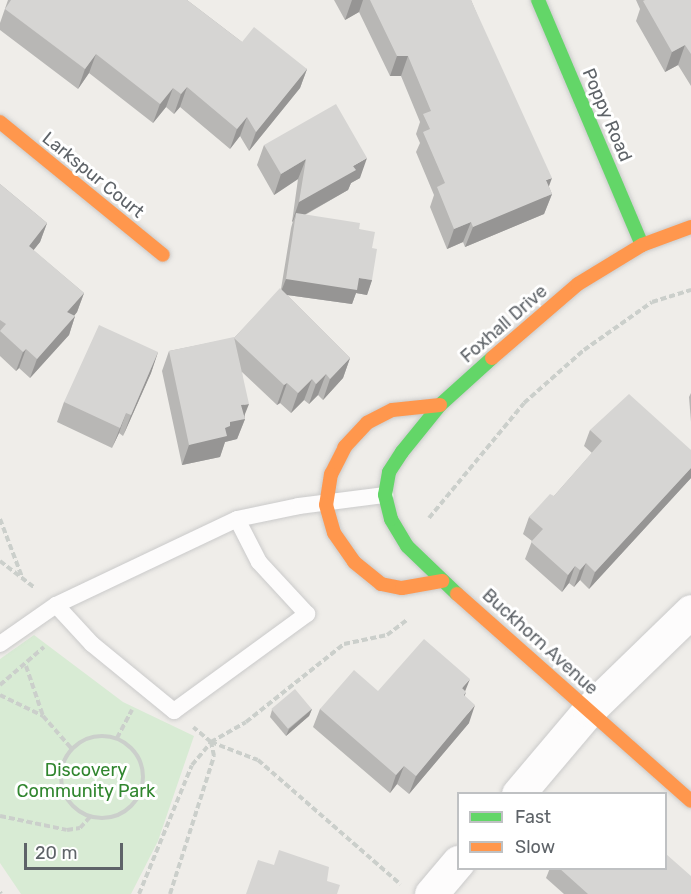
<!DOCTYPE html>
<html>
<head>
<meta charset="utf-8">
<style>
  body { margin:0 }
  #map { position:relative; width:691px; height:894px; overflow:hidden; background:#efede9; font-family:Rubik,sans-serif }
  div>[style] { position:absolute }
  .green>* { inset:0; background:#d8ebd4 }
  .path>* { height:4px; margin-top:-2px; transform-origin:0; background:repeating-linear-gradient(90deg,#cbcfcb 0 6px,transparent 0 9px) }
  .path>.ring { margin:-2px; padding:0; box-sizing:content-box; background:none; border:4px solid #cbcfcb; border-radius:50% }
  .roads { filter:drop-shadow(0 0 2px #cacaca) drop-shadow(0 0 2px #cacaca) }
  .lane>* { height:16px; margin:-8px; padding:0 8px; transform-origin:8px; border-radius:8px; background:#fdfcfc }
  .street>* { height:33px; margin:-16.5px; padding:0 16.5px; transform-origin:16.5px; border-radius:16.5px; background:#fdfcfc }
  .fast>* { height:14px; margin:-7px; padding:0 7px; transform-origin:7px; border-radius:7px; background:#63d668 }
  .slow>* { height:14px; margin:-7px; padding:0 7px; transform-origin:7px; border-radius:7px; background:#ff974d }
  .wall>* { inset:0; background:#b8b7b5 }
  .shaded-wall>* { inset:0; background:#969594 }
  .building>* { inset:0; background:#d6d5d3; transform-origin:0 0 }
  span { translate:-50% -50%; white-space:nowrap; text-align:center; line-height:1.15; -webkit-text-stroke:6px #fff; paint-order:stroke }
  .street-label { font-size:18px; color:#5e6368 }
  .park-label { font-size:18px; color:#31862f }
  .legend { position:absolute; left:457px; top:792px; width:210px; height:78px; box-sizing:border-box; background:#fff; border:2px solid #bfc1c3; margin:0; padding:8px 10px; list-style:none; font-size:18px; color:#5e6368 }
  .legend li { display:flex; align-items:center; gap:12px; height:30px }
  .legend b { width:30px; border:2px solid #bfc1c3 }
  .scale { position:absolute; left:24px; top:843px; width:99px; height:27px; box-sizing:border-box; border:3px solid #5e6368; border-top:0; padding-left:8px; font-size:18px; line-height:21px; white-space:nowrap; color:#5e6368; -webkit-text-stroke:4px #fff; paint-order:stroke }
</style>
</head>
<body>
<div id="map">
  <div class="green">
    <i style="clip-path:polygon(34px 635px,123px 702px,194px 736px,158px 841px,131px 894px,21px 894px,0 863px,0 659px)"></i>
  </div>
  <div class="path">
    <i style="left:429px;top:518px;width:149px;rotate:-50.4deg"></i>
    <i style="left:524px;top:403px;width:80px;rotate:-41.5deg"></i>
    <i style="left:584px;top:350px;width:83px;rotate:-35.2deg"></i>
    <i style="left:652px;top:302px;width:41px;rotate:-17.1deg"></i>
    <i style="left:0;top:519px;width:62px;rotate:69.2deg"></i>
    <i style="left:0;top:561px;width:44px;rotate:37.6deg"></i>
    <i style="left:26px;top:666px;width:53px;rotate:71.2deg"></i>
    <i style="left:43px;top:716px;width:44px;rotate:48.7deg"></i>
    <i style="left:0;top:685px;width:58px;rotate:-40.8deg"></i>
    <i style="left:0;top:695px;width:48px;rotate:26deg"></i>
    <i class="ring" style="left:61px;top:736px;width:78px;height:78px"></i>
    <i style="left:117px;top:738px;width:32px;rotate:-62deg"></i>
    <i style="left:211px;top:742px;width:50px;rotate:21deg"></i>
    <i style="left:258px;top:760px;width:189px;rotate:41.1deg"></i>
    <i style="left:0;top:816px;width:68px;rotate:11.8deg"></i>
    <i style="left:67px;top:830px;width:13px;rotate:-9deg"></i>
    <i style="left:80px;top:828px;width:15px;rotate:-48deg"></i>
    <i style="left:0;top:892px;width:2px;rotate:63deg"></i>
    <i style="left:139px;top:894px;width:139px;rotate:-67.7deg"></i>
    <i style="left:192px;top:765px;width:30px;rotate:-50deg"></i>
    <i style="left:211px;top:742px;width:40px;rotate:-29.7deg"></i>
    <i style="left:246px;top:722px;width:125px;rotate:-38.5deg"></i>
    <i style="left:344px;top:644px;width:44px;rotate:-11.8deg"></i>
    <i style="left:387px;top:635px;width:25px;rotate:-37deg"></i>
    <i style="left:170px;top:894px;width:145px;rotate:-72.3deg"></i>
    <i style="left:214px;top:756px;width:14px;rotate:-102deg"></i>
    <i style="left:211px;top:742px;width:23px;rotate:-140deg"></i>
  </div>
  <div class="roads">
    <div class="lane">
      <i style="left:56px;top:605px;width:53px;rotate:47.3deg"></i>
      <i style="left:92px;top:644px;width:106px;rotate:39.3deg"></i>
      <i style="left:174px;top:711px;width:165px;rotate:-36.1deg"></i>
      <i style="left:307px;top:614px;width:71px;rotate:-132.7deg"></i>
      <i style="left:259px;top:562px;width:48px;rotate:-117.1deg"></i>
      <i style="left:0;top:644px;width:68px;rotate:-34.9deg"></i>
      <i style="left:56px;top:605px;width:200px;rotate:-25.4deg"></i>
      <i style="left:237px;top:519px;width:63px;rotate:-11.8deg"></i>
      <i style="left:299px;top:506px;width:87px;rotate:-7.3deg"></i>
    </div>
    <div class="street">
      <i style="left:518px;top:794px;width:110px;rotate:-49.8deg"></i>
      <i style="left:589px;top:710px;width:142px;rotate:-44.1deg"></i>
      <i style="left:431px;top:894px;width:42px;rotate:-49.8deg"></i>
    </div>
    <div class="fast">
      <i style="left:538px;top:0;width:266px;rotate:67deg"></i>
      <i style="left:457px;top:594px;width:69px;rotate:-136.2deg"></i>
      <i style="left:407px;top:546px;width:31px;rotate:-121deg"></i>
      <i style="left:391px;top:519px;width:25px;rotate:-104deg"></i>
      <i style="left:385px;top:495px;width:23px;rotate:-80deg"></i>
      <i style="left:389px;top:472px;width:24px;rotate:-57deg"></i>
      <i style="left:402px;top:452px;width:60px;rotate:-51deg"></i>
      <i style="left:440px;top:405px;width:70px;rotate:-42.1deg"></i>
    </div>
    <div class="slow">
      <i style="left:0;top:122px;width:210px;rotate:39.2deg"></i>
      <i style="left:492px;top:358px;width:113px;rotate:-40.7deg"></i>
      <i style="left:578px;top:284px;width:75px;rotate:-31.4deg"></i>
      <i style="left:642px;top:245px;width:52px;rotate:-20.2deg"></i>
      <i style="left:440px;top:405px;width:48px;rotate:174.1deg"></i>
      <i style="left:392px;top:410px;width:28px;rotate:153deg"></i>
      <i style="left:367px;top:423px;width:33px;rotate:133deg"></i>
      <i style="left:345px;top:447px;width:30px;rotate:117deg"></i>
      <i style="left:331px;top:474px;width:31px;rotate:99deg"></i>
      <i style="left:326px;top:505px;width:29px;rotate:74deg"></i>
      <i style="left:334px;top:533px;width:35px;rotate:55deg"></i>
      <i style="left:354px;top:562px;width:35px;rotate:39deg"></i>
      <i style="left:381px;top:584px;width:21px;rotate:11deg"></i>
      <i style="left:402px;top:588px;width:41px;rotate:-9.9deg"></i>
      <i style="left:457px;top:594px;width:312px;rotate:41.5deg"></i>
    </div>
  </div>
  <div class="wall">
    <i style="clip-path:polygon(8px 0,187px 0,242px 42px,307px 69px,300px 88px,249px 151px,240px 136px,230px 149px,180px 107px,174px 114px,166px 107px,153px 123px,89px 73px,78px 89px,0 30px,0 23px)"></i>
    <i style="clip-path:polygon(334px 0,471px 0,552px 194px,544px 214px,465px 247px,463px 242px,447px 249px,430px 207px,434px 195px,416px 152px,420px 143px,416px 134px,420px 122px,401px 76px,390px 76px,359px 12px,345px 20px)"></i>
    <i style="clip-path:polygon(636px 0,691px 0,691px 86px,678px 65px,665px 72px,636px 21px,640px 9px)"></i>
    <i style="clip-path:polygon(264px 145px,360px 178px,351px 183px,348px 190px,305px 215px,359px 229px,372px 248px,372px 280px,367px 295px,356px 293px,352px 304px,287px 295px,350px 358px,343px 378px,323px 400px,318px 395px,309px 404px,304px 400px,291px 413px,280px 403px,277px 405px,242px 372px,245px 419px,237px 439px,225px 442px,220px 457px,182px 465px,162px 371px,169px 351px,234px 338px,281px 289px,291px 228px,293px 221px,292px 222px,298px 179px,274px 195px,257px 165px)"></i>
    <i style="clip-path:polygon(0 184px,47px 223px,40px 242px,33px 250px,84px 293px,77px 312px,74px 316px,75px 316px,69px 335px,30px 378px,19px 368px,16px 371px,0 356px)"></i>
    <i style="clip-path:polygon(158px 352px,151px 373px,123px 436px,119px 433px,112px 448px,57px 422px,64px 402px)"></i>
    <i style="clip-path:polygon(691px 393px,691px 422px,689px 397px)"></i>
    <i style="clip-path:polygon(590px 430px,691px 450px,691px 478px,589px 589px,580px 580px,574px 587px,569px 583px,562px 592px,525px 559px,532px 541px,523px 534px,529px 517px,554px 496px,592px 453px,584px 446px)"></i>
    <i style="clip-path:polygon(378px 691px,465px 691px,465px 696px,469px 723px,409px 794px,397px 784px,390px 793px,313px 727px,320px 709px)"></i>
    <i style="clip-path:polygon(312px 709px,309px 716px,286px 736px,270px 717px,272px 710px)"></i>
    <i style="clip-path:polygon(550px 868px,666px 868px,691px 894px,564px 894px,546px 878px)"></i>
  </div>
  <div class="shaded-wall">
    <i style="clip-path:polygon(352px 0,363px 0,359px 12px,345px 20px)"></i>
    <i style="clip-path:polygon(685px 45px,678px 65px,665px 72px,672px 52px)"></i>
    <i style="clip-path:polygon(96px 54px,89px 73px,78px 89px,85px 69px)"></i>
    <i style="clip-path:polygon(397px 56px,408px 56px,401px 76px,390px 76px)"></i>
    <i style="clip-path:polygon(307px 69px,300px 88px,249px 151px,256px 132px)"></i>
    <i style="clip-path:polygon(187px 87px,180px 107px,174px 114px,181px 94px)"></i>
    <i style="clip-path:polygon(173px 88px,166px 107px,153px 123px,160px 104px)"></i>
    <i style="clip-path:polygon(247px 117px,240px 136px,230px 149px,237px 129px)"></i>
    <i style="clip-path:polygon(367px 158px,360px 178px,351px 183px,348px 190px,295px 220px,296px 213px,293px 221px,292px 222px,299px 202px,353px 166px)"></i>
    <i style="clip-path:polygon(306px 159px,298px 179px,274px 195px,281px 174px)"></i>
    <i style="clip-path:polygon(552px 178px,545px 197px,552px 194px,544px 214px,465px 247px,473px 227px,546px 180px)"></i>
    <i style="clip-path:polygon(471px 222px,463px 242px,447px 249px,454px 229px)"></i>
    <i style="clip-path:polygon(47px 223px,40px 242px,22px 265px,29px 246px)"></i>
    <i style="clip-path:polygon(359px 278px,372px 280px,367px 295px,356px 293px,352px 304px,280px 294px,286px 279px)"></i>
    <i style="clip-path:polygon(84px 293px,77px 312px,61px 332px,67px 312px)"></i>
    <i style="clip-path:polygon(75px 316px,69px 335px,30px 378px,37px 359px)"></i>
    <i style="clip-path:polygon(26px 349px,19px 368px,16px 371px,23px 352px)"></i>
    <i style="clip-path:polygon(158px 352px,151px 373px,123px 436px,131px 415px)"></i>
    <i style="clip-path:polygon(350px 358px,343px 378px,323px 400px,330px 379px)"></i>
    <i style="clip-path:polygon(326px 374px,318px 395px,309px 404px,316px 384px)"></i>
    <i style="clip-path:polygon(312px 379px,304px 400px,291px 413px,298px 393px)"></i>
    <i style="clip-path:polygon(287px 383px,280px 403px,277px 405px,284px 385px)"></i>
    <i style="clip-path:polygon(249px 404px,243px 419px,245px 419px,237px 439px,225px 442px,220px 457px,182px 465px,189px 445px,225px 428px,241px 405px)"></i>
    <i style="clip-path:polygon(126px 413px,119px 433px,112px 448px)"></i>
    <i style="clip-path:polygon(691px 468px,691px 478px,589px 589px,595px 572px)"></i>
    <i style="clip-path:polygon(586px 563px,580px 580px,574px 587px,580px 570px)"></i>
    <i style="clip-path:polygon(575px 566px,569px 583px,562px 592px,568px 575px)"></i>
    <i style="clip-path:polygon(470px 679px,464px 694px,466px 692px,460px 710px,462px 688px)"></i>
    <i style="clip-path:polygon(475px 705px,469px 723px,409px 794px,416px 776px)"></i>
    <i style="clip-path:polygon(312px 709px,309px 716px,286px 736px,289px 729px)"></i>
    <i style="clip-path:polygon(404px 766px,397px 784px,390px 793px,396px 775px)"></i>
  </div>
  <div class="building">
    <i style="clip-path:polygon(11px 0,187px 0,242px 42px,254px 27px,307px 69px,256px 132px,247px 117px,237px 129px,187px 87px,181px 94px,173px 88px,160px 104px,96px 54px,85px 69px,5px 9px)"></i>
    <i style="clip-path:polygon(370px 0,471px 0,552px 178px,546px 180px,552px 194px,473px 227px,471px 222px,454px 229px,437px 187px,445px 183px,423px 132px,430px 129px,423px 114px,431px 111px,408px 56px,397px 56px)"></i>
    <i style="clip-path:polygon(645px 0,691px 0,691px 54px,685px 45px,672px 52px,643px 1px)"></i>
    <i style="clip-path:polygon(336px 104px,367px 158px,353px 166px,356px 170px,299px 202px,306px 159px,281px 174px,264px 145px)"></i>
    <i style="clip-path:polygon(0 184px,47px 223px,29px 246px,84px 293px,67px 312px,75px 316px,37px 359px,26px 349px,23px 352px,0 331px,6px 324px,0 320px)"></i>
    <i style="clip-path:polygon(296px 213px,360px 223px,359px 229px,375px 232px,372px 248px,377px 249px,372px 280px,359px 278px,357px 290px,286px 279px)"></i>
    <i style="clip-path:polygon(280px 288px,350px 358px,330px 379px,326px 374px,316px 384px,312px 379px,298px 393px,287px 383px,284px 385px,234px 338px)"></i>
    <i style="clip-path:polygon(99px 325px,158px 352px,131px 415px,126px 413px,120px 428px,64px 402px)"></i>
    <i style="clip-path:polygon(234px 337px,249px 404px,241px 405px,245px 419px,230px 422px,230px 426px,225px 428px,227px 436px,189px 445px,169px 351px)"></i>
    <i style="clip-path:polygon(629px 394px,691px 450px,691px 468px,595px 572px,586px 563px,580px 570px,575px 566px,568px 575px,531px 542px,543px 529px,529px 517px,550px 494px,554px 496px,602px 441px,590px 430px)"></i>
    <i style="clip-path:polygon(424px 639px,470px 679px,462px 688px,466px 692px,464px 695px,475px 705px,416px 776px,404px 766px,396px 775px,320px 709px,354px 670px,378px 691px)"></i>
    <i style="left:295px;top:689px;width:26px;height:31px;rotate:50deg"></i>
    <i style="clip-path:polygon(279px 850px,329px 867px,327px 881px,340px 885px,337px 894px,246px 894px,258px 860px,274px 865px)"></i>
    <i style="clip-path:polygon(666px 854px,691px 876px,691px 894px,588px 894px,559px 868px,666px 868px)"></i>
  </div>
  <div class="street-label">
    <span style="left:607px;top:115px;rotate:67deg">Poppy Road</span>
    <span style="left:93px;top:175px;rotate:39deg">Larkspur Court</span>
    <span style="left:504px;top:324px;rotate:-41deg">Foxhall Drive</span>
    <span style="left:540px;top:642px;rotate:42deg">Buckhorn Avenue</span>
  </div>
  <div class="park-label">
    <span style="left:86px;top:781px">Discovery<br>Community Park</span>
  </div>
  <ul class="legend">
  <li><b style="height:8px;background:#63d668"></b>Fast</li>
  <li><b style="height:8px;background:#ff974d"></b>Slow</li>
  </ul>
  <div class="scale">20 m</div>
</div>
</body>
</html>
